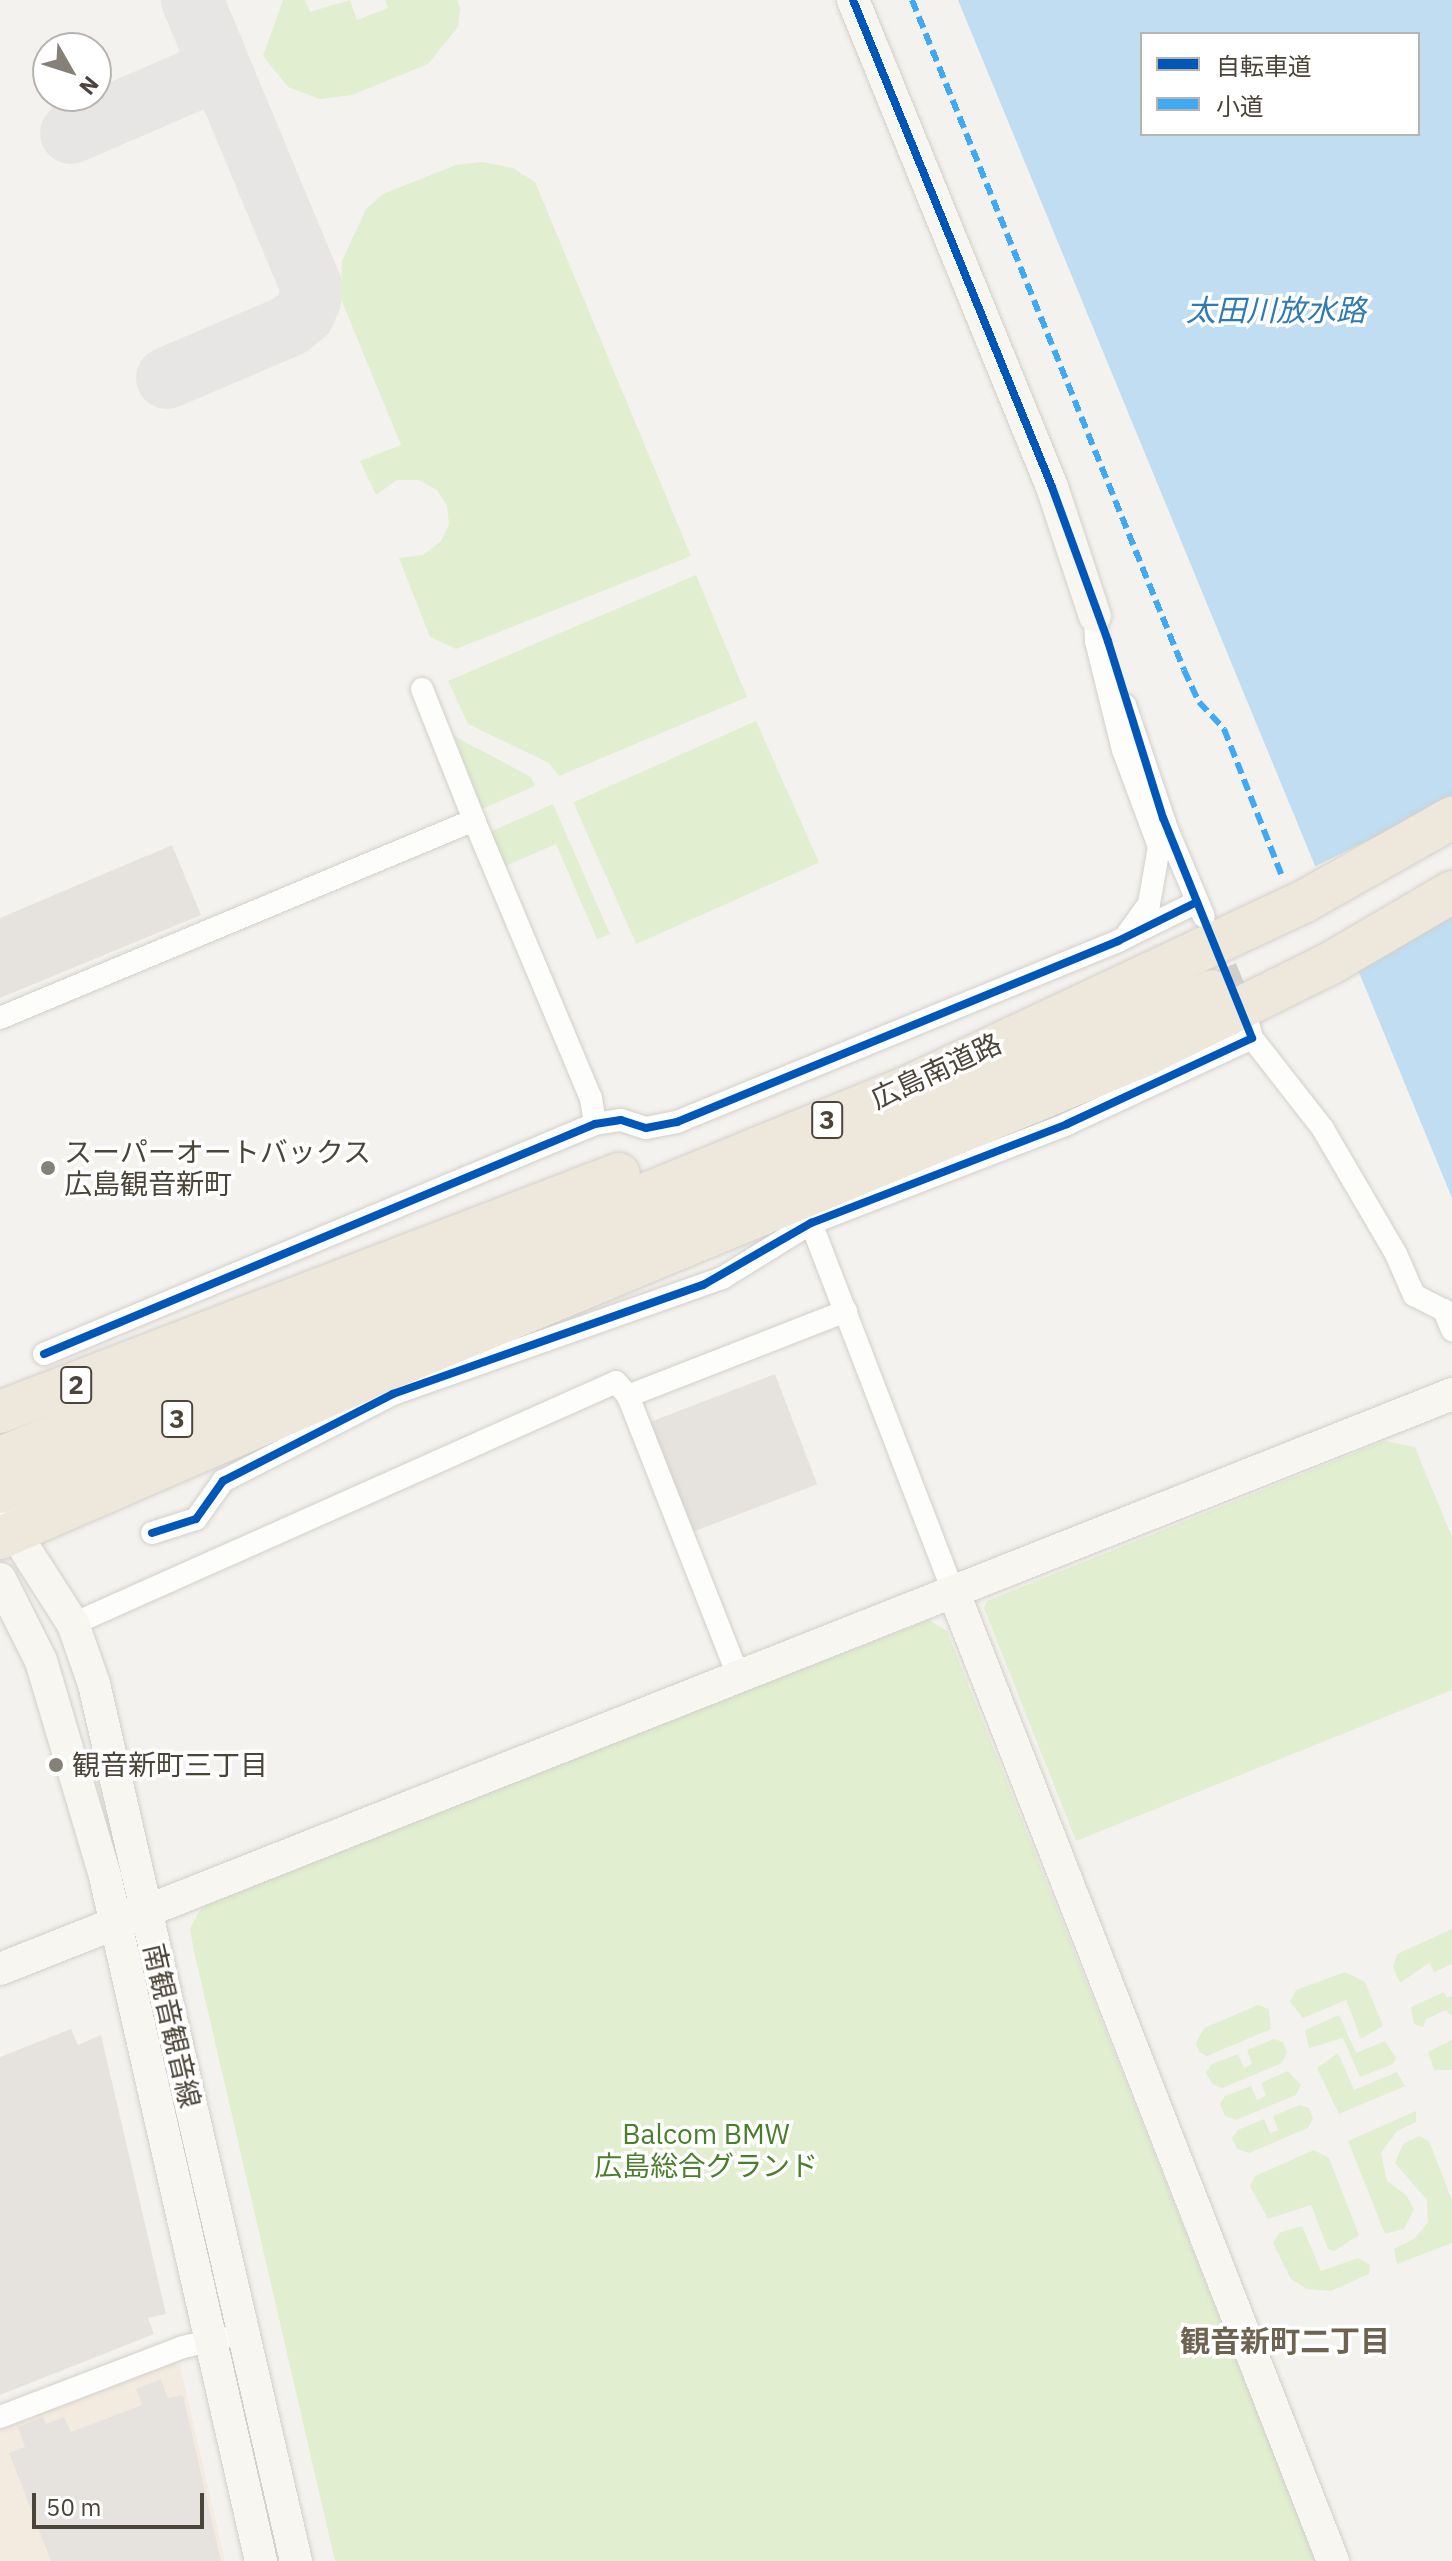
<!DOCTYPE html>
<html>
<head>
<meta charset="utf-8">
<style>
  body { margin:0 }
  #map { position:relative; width:1452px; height:2561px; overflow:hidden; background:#f4f2ee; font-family:"IBM Plex Sans","Noto Sans JP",sans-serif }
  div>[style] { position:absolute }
  .commercial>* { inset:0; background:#f3ebdf }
  .green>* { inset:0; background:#e1eecf; transform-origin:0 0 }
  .parking>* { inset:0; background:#e6e3df; transform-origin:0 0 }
  .water>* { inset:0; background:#c0ddf1 }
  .pier>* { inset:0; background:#f4f2ee }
  .taxiway>* { height:62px; margin:-31px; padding:0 31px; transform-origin:31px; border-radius:31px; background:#e8e6e4 }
  .street-tunnel>* { height:22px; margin-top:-11px; transform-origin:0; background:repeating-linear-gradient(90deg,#d2cfca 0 22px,transparent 0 33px) }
  .roads { filter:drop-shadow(0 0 2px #d2d0cb) drop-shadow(0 0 2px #d2d0cb) }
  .street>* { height:22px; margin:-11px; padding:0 11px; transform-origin:11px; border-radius:11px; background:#fdfdfc }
  .secondary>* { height:32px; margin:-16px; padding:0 16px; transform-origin:16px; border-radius:16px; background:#f7f6f1 }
  .highway>* { height:42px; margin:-21px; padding:0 21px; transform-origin:21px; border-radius:21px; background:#ede8db }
  .quiet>* { height:6px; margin-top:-3px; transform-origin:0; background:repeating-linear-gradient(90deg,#3fa9f5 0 12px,transparent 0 18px) }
  .cycleway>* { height:8px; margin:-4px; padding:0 4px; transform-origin:4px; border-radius:4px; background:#0057b8 }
  .dots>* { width:22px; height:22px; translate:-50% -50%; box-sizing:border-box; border:4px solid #fff; border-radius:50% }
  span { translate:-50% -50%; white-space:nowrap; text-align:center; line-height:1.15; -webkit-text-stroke:7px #fff; paint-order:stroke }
  .shield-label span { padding:2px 6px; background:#fff; border:2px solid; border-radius:6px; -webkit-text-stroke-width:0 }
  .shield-label { font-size:26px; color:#4b4439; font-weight:700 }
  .street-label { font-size:28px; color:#4b4439 }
  .poi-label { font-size:28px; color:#4b4439 }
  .left { translate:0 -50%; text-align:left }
  .park-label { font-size:28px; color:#4a7f2a }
  .water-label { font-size:30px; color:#2e7ab2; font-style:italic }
  .neighbourhood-label { font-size:30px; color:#6e6250; font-weight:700 }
  .legend { position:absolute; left:1140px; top:32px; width:280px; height:104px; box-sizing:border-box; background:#fff; border:2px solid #b7b4b0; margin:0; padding:10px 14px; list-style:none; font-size:24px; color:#4b4439 }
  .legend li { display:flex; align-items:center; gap:16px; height:40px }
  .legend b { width:40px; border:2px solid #b7b4b0 }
  .north { position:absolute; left:32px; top:32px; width:80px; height:80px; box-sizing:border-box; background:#fff; border:2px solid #b7b4b0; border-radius:50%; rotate:129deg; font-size:22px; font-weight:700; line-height:32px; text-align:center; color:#4b4439 }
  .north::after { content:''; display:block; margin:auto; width:28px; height:36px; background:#868178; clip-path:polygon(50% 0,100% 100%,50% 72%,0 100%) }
  .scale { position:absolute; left:32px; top:2493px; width:172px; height:36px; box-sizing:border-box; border:4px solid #4b4439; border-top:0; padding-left:10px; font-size:24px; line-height:28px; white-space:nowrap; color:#4b4439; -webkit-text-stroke:6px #fff; paint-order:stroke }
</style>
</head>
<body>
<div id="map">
  <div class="commercial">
    <i style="clip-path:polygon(174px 2363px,180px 2366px,225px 2561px,0 2561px,0 2430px)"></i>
  </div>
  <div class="green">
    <i style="clip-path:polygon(283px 0,305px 0,310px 12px,350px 0,357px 20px,388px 8px,385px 0,457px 0,460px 8px,458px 27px,428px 64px,352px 95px,320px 99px,288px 87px,263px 56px)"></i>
    <i style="clip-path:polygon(483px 162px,513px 168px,535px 182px,691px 556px,456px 649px,430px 637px,399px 558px,423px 555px,441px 541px,449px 524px,447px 506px,437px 490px,418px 480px,397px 480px,376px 495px,360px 461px,401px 445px,341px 299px,342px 261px,366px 209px,383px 194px,456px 165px)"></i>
    <i style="clip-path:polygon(696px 575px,747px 697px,559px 776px,549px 763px,468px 724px,448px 681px)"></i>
    <i style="left:756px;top:721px;width:155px;height:200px;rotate:66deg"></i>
    <i style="clip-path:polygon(454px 736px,531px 777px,535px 786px,482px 809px)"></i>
    <i style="clip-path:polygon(553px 804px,610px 934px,597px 939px,556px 844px,505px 866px,490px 832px)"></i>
    <i style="clip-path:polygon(1384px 1441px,1415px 1447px,1452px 1537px,1452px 1690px,1076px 1841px,984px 1608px,987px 1601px)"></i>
    <i style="clip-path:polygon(929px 1620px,947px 1631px,1316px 2561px,335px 2561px,194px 1951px,190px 1929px,197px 1915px,203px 1907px,315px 1859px)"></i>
    <i style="clip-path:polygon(1452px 1929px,1452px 1964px,1434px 1972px,1429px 1963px,1400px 1983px,1393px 1967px,1397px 1954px)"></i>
    <i style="clip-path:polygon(1345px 1972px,1365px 1982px,1383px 2026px,1361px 2039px,1346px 2000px,1303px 2018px,1290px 2002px,1296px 1990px)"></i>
    <i style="clip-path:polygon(1444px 1992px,1447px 1998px,1452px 1996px,1452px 2016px,1446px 2010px,1426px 2019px,1423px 2027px,1414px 2024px,1411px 2007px)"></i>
    <i style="clip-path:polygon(1258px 2005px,1269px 2009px,1271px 2029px,1207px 2056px,1199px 2052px,1196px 2043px,1204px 2028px)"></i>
    <i style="clip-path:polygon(1339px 2015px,1356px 2053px,1385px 2041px,1396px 2058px,1393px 2064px,1360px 2077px,1343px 2038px,1309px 2048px,1305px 2030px)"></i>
    <i style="clip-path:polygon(1274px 2039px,1283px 2042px,1287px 2052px,1282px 2063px,1222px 2088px,1212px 2084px,1206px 2072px,1212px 2064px,1238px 2054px,1244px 2068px,1252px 2064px,1247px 2050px)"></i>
    <i style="clip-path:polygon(1452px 2040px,1452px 2070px,1434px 2070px,1428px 2052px)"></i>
    <i style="clip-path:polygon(1338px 2053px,1354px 2090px,1397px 2072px,1405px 2086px,1339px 2114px,1317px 2068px)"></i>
    <i style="clip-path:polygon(1288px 2071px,1301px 2085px,1296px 2095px,1236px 2120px,1225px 2116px,1220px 2104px,1225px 2096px,1251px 2086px,1257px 2100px,1266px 2096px,1261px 2083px)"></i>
    <i style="clip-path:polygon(1300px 2105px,1309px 2108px,1313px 2118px,1308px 2128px,1249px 2153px,1237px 2149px,1232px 2138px,1238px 2130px,1264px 2119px,1270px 2133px,1278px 2130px,1273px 2116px)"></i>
    <i style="clip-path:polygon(1416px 2111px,1416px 2122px,1397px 2131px,1381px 2153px,1387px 2181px,1406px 2195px,1414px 2209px,1404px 2229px,1385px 2234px,1348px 2141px)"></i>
    <i style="clip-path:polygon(1419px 2136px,1429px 2141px,1452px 2200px,1452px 2243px,1397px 2264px,1394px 2249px,1415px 2238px,1428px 2222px,1427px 2200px,1395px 2163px,1403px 2144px)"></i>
    <i style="clip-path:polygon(1314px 2150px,1329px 2158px,1359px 2235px,1334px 2251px,1328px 2249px,1311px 2205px,1268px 2219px,1250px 2186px,1255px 2176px)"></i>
    <i style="clip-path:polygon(1302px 2226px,1321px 2271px,1358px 2258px,1370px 2265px,1369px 2274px,1331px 2291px,1307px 2289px,1291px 2279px,1273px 2243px,1279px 2233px)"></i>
  </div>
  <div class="parking">
    <i style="clip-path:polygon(172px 845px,201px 915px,0 998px,0 918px)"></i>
    <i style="left:775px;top:1374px;width:118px;height:136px;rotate:69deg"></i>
    <i style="clip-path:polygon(71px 2029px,78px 2045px,101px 2035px,166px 2314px,148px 2318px,154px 2334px,0 2395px,0 2057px)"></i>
    <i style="clip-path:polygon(161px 2379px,168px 2398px,183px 2395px,221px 2561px,51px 2561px,9px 2453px,25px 2447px,18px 2427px,43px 2417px,46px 2424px,64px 2417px,71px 2432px,142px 2405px,136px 2389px)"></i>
  </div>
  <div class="water">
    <i style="clip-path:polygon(evenodd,958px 0,1452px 0,1452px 1198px,958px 0,1142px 34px,1418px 34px,1418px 134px,1142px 134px,1142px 34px)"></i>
  </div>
  <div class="pier">
    <i style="clip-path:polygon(1452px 799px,1452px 910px,1354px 970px,1312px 868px)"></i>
  </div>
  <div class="taxiway">
    <i style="left:71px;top:133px;width:144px;rotate:-23.4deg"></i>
    <i style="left:203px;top:76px;width:28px;rotate:-69deg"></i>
    <i style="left:167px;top:378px;width:133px;rotate:-23.1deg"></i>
    <i style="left:289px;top:326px;width:19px;rotate:-39deg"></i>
    <i style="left:304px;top:314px;width:15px;rotate:-67deg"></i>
    <i style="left:310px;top:300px;width:14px;rotate:-86deg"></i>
    <i style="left:311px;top:286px;width:310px;rotate:-112.6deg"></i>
  </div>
  <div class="street-tunnel">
    <i style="left:1213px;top:937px;width:86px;rotate:67.3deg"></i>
  </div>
  <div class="roads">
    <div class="street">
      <i style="left:1095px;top:616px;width:25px;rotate:88deg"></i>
      <i style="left:1096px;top:641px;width:112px;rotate:76.1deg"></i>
      <i style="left:1123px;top:750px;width:103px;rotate:69.6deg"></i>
      <i style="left:1159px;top:847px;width:58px;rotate:100deg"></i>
      <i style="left:1149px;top:904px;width:36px;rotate:126deg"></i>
      <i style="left:422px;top:689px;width:141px;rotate:68.3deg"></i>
      <i style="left:1125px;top:705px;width:131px;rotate:71.3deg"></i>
      <i style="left:1167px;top:829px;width:95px;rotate:67.2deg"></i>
      <i style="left:0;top:1018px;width:514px;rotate:-22.67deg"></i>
      <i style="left:474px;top:820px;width:302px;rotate:67.2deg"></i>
      <i style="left:591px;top:1098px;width:26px;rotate:81deg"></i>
      <i style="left:1252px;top:1038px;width:115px;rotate:52deg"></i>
      <i style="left:1323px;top:1129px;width:145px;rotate:59.7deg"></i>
      <i style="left:1396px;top:1254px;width:45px;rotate:66.3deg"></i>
      <i style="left:1414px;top:1295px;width:34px;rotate:27deg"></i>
      <i style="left:1444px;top:1310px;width:22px;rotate:68deg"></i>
      <i style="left:811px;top:1223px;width:397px;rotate:68.9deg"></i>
      <i style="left:44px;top:1354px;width:597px;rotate:-22.66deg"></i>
      <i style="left:595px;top:1124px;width:26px;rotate:-9deg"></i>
      <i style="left:621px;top:1120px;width:26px;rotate:18deg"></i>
      <i style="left:646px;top:1128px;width:32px;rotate:-11deg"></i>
      <i style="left:677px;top:1122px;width:477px;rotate:-22.3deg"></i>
      <i style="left:1118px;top:941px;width:88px;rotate:-26.3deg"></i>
      <i style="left:628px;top:1396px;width:234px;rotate:-21.3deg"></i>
      <i style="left:152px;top:1533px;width:46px;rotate:-17.7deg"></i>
      <i style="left:196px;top:1519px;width:47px;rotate:-54.6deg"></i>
      <i style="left:223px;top:1481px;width:191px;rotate:-27.1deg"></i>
      <i style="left:393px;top:1394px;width:349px;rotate:-19.4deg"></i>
      <i style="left:722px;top:1278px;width:105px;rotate:-31.7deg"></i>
      <i style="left:811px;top:1223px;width:274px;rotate:-21.1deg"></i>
      <i style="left:1067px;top:1124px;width:204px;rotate:-24.9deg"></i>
      <i style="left:1252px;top:1038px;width:16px;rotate:-105deg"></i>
      <i style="left:73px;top:1624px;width:594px;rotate:-24.02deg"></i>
      <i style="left:616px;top:1382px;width:18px;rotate:49deg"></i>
      <i style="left:628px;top:1396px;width:303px;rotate:68.5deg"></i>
      <i style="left:0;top:2417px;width:196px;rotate:-20.9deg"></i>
      <i style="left:183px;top:2347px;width:41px;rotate:-12.7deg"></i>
    </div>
    <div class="secondary">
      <i style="left:853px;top:0;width:526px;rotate:67.77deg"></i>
      <i style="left:1052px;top:487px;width:136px;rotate:71.6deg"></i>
      <i style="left:2px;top:1513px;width:132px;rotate:57.4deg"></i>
      <i style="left:73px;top:1624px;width:64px;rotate:70.7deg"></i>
      <i style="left:94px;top:1684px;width:900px;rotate:77.03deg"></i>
      <i style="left:0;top:1579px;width:92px;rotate:63.4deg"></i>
      <i style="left:41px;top:1661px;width:224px;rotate:73.4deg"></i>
      <i style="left:105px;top:1876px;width:703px;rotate:77.17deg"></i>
      <i style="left:954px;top:1593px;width:1040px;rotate:68.62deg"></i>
      <i style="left:0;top:1969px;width:1562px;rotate:-21.6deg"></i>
    </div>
    <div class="highway">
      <i style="left:0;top:1412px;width:663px;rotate:-21.03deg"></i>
      <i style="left:0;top:1458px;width:983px;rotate:-22.23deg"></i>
      <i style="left:910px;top:1086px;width:436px;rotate:-25.1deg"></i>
      <i style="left:1305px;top:901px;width:169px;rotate:-29.5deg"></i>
      <i style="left:0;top:1492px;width:1126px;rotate:-22.17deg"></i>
      <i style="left:1043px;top:1067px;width:185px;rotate:-24.2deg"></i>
      <i style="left:0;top:1538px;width:421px;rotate:-23.5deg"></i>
      <i style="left:386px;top:1370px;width:822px;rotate:-22.54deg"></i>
      <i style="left:1145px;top:1055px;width:208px;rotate:-26.3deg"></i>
      <i style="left:1331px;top:963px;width:140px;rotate:-30.4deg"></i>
    </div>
  </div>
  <div class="quiet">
    <i style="left:912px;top:0;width:723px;rotate:67.9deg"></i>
    <i style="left:1184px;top:670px;width:35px;rotate:65deg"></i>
    <i style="left:1199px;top:702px;width:37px;rotate:47deg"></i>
    <i style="left:1224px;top:729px;width:156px;rotate:68.5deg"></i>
  </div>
  <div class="cycleway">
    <i style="left:44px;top:1354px;width:597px;rotate:-22.66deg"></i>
    <i style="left:595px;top:1124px;width:26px;rotate:-9deg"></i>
    <i style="left:621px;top:1120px;width:26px;rotate:18deg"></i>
    <i style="left:646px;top:1128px;width:32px;rotate:-11deg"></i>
    <i style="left:677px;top:1122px;width:477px;rotate:-22.3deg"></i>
    <i style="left:1118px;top:941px;width:88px;rotate:-26.3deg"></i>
    <i style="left:152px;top:1533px;width:46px;rotate:-17.7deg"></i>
    <i style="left:196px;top:1519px;width:47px;rotate:-54.6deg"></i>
    <i style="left:223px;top:1481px;width:191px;rotate:-27.1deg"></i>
    <i style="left:393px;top:1394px;width:329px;rotate:-19.4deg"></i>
    <i style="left:703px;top:1285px;width:125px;rotate:-29.9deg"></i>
    <i style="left:811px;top:1223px;width:274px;rotate:-21.1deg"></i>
    <i style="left:1067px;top:1124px;width:204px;rotate:-24.9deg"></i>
    <i style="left:1252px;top:1038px;width:237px;rotate:-112deg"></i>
    <i style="left:1163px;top:818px;width:185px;rotate:-107.3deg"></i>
    <i style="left:1108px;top:641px;width:164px;rotate:-110deg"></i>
    <i style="left:1052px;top:487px;width:526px;rotate:-112.23deg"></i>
  </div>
  <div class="dots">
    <i style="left:48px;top:1168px;background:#868178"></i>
    <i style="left:56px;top:1765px;background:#868178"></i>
  </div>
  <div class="shield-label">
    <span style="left:827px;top:1120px">3</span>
    <span style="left:76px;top:1385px">2</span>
    <span style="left:177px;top:1419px">3</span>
  </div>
  <div class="street-label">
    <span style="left:936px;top:1071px;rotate:-25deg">広島南道路</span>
    <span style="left:172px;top:2026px;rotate:77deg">南観音観音線</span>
  </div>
  <div class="poi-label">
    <span class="left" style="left:64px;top:1168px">スーパーオートバックス<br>広島観音新町</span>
    <span class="left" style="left:72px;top:1765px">観音新町三丁目</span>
  </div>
  <div class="park-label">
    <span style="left:706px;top:2150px">Balcom BMW<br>広島総合グランド</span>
  </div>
  <div class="water-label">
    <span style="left:1276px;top:310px">太田川放水路</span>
  </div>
  <div class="neighbourhood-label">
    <span style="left:1285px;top:2341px">観音新町二丁目</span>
  </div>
  <ul class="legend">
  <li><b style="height:10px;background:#0057b8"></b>自転車道</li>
  <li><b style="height:10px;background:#3fa9f5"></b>小道</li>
  </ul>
  <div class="north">N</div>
  <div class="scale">50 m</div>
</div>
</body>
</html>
